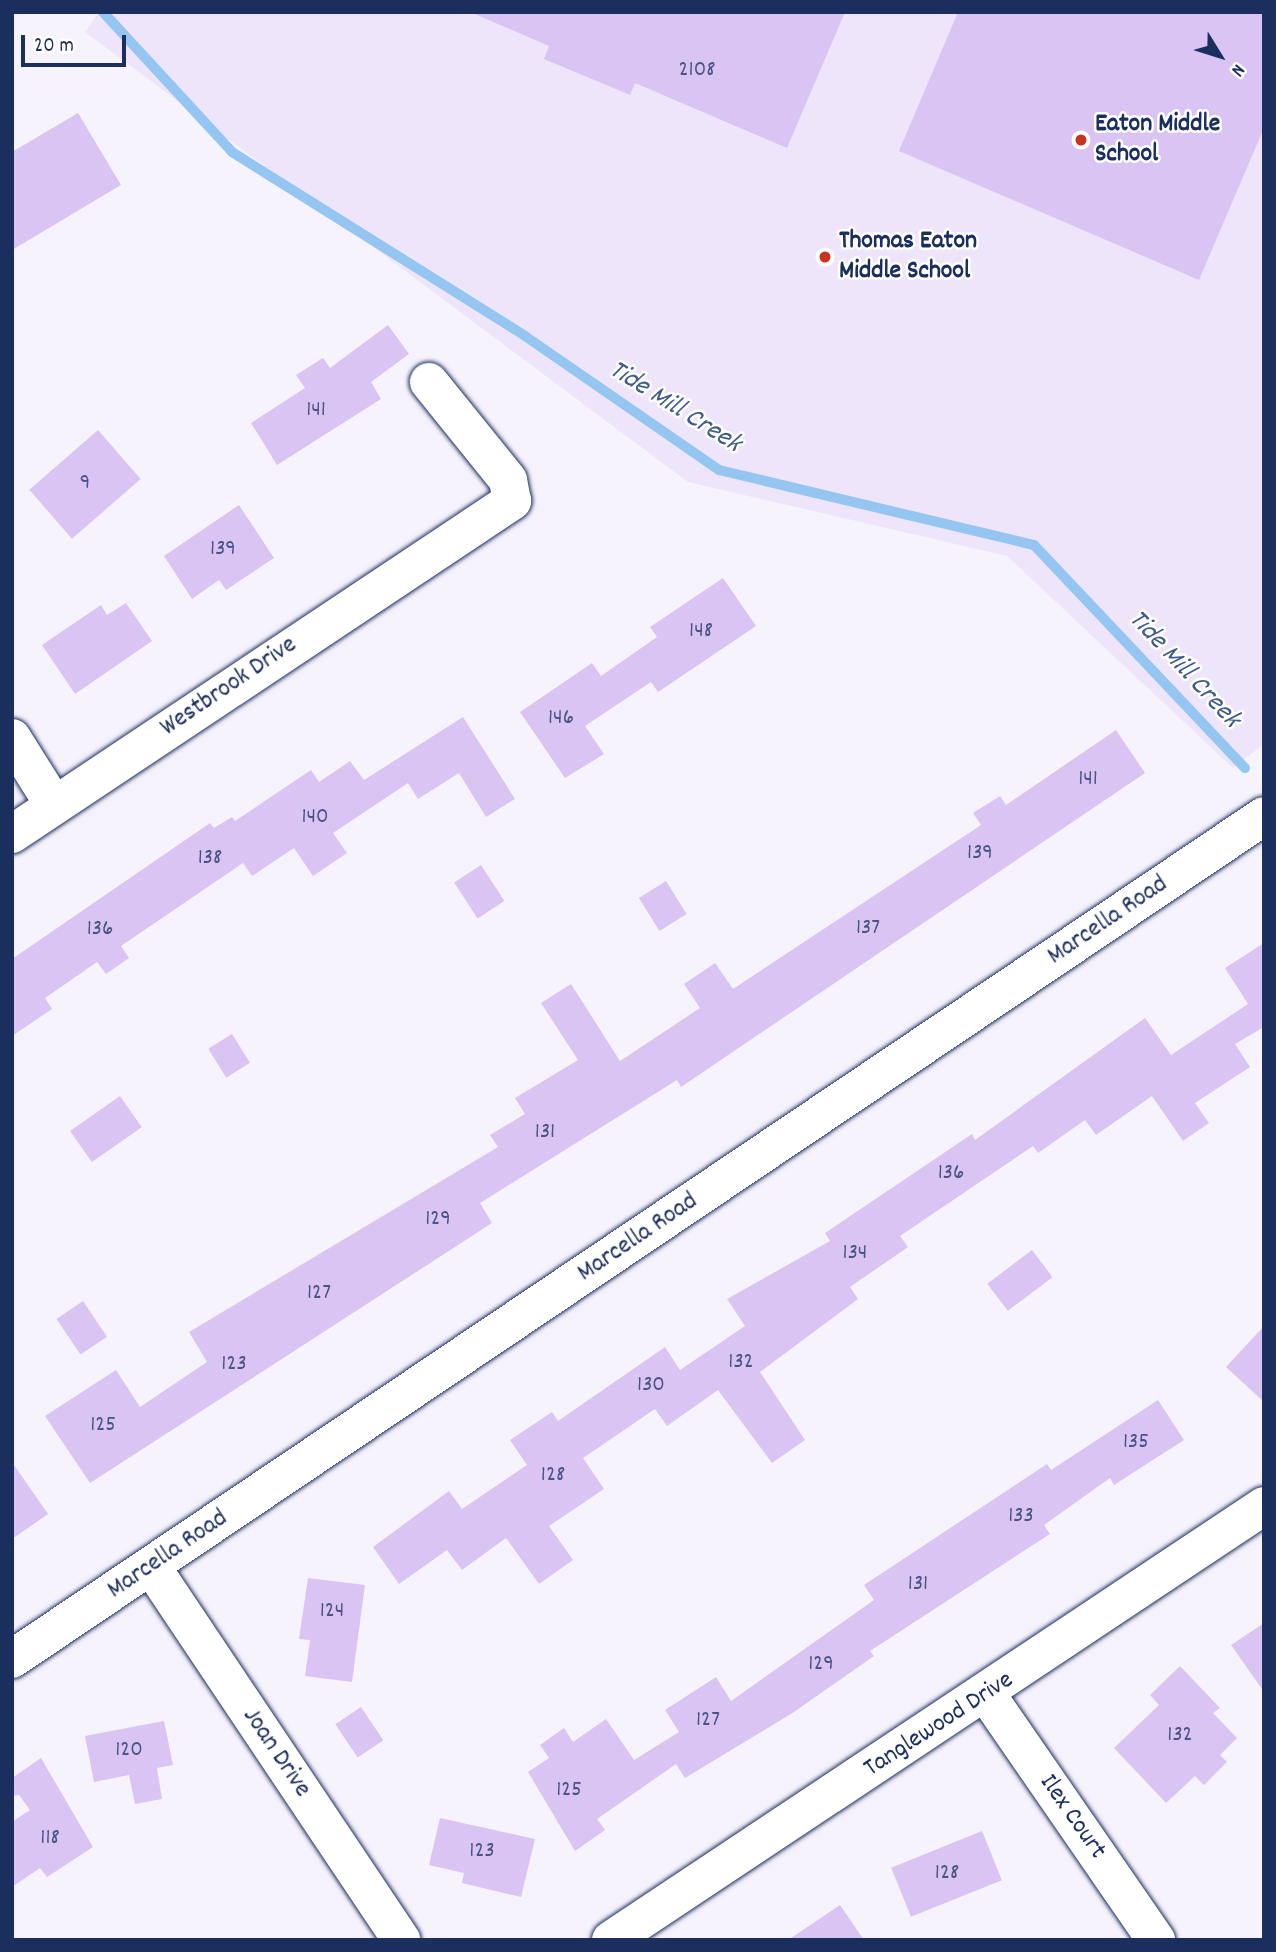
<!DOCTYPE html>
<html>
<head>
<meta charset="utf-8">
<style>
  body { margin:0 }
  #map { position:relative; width:1276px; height:1952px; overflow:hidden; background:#f7f3fd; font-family:Dekko,sans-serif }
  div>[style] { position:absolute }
  .built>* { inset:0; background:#eee5fa }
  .stream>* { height:10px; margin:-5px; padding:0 5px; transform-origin:5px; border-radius:5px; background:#95c6f1 }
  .building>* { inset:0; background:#d9c4f4; transform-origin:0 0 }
  .roads { filter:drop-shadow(0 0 2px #1b2f5e) drop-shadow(0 0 2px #1b2f5e) }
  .minor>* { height:38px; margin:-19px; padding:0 19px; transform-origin:19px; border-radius:19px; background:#fff }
  .dots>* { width:19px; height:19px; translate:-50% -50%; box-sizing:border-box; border:4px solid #fff; border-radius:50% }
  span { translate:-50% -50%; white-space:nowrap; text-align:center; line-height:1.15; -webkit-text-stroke:5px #fff; paint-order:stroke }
  .number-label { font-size:23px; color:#4a5484 }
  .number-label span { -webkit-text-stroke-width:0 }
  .poi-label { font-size:26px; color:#1b2f5e; font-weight:700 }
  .left { translate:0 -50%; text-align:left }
  .street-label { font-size:26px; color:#1b2f5e }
  .water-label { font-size:28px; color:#405c8a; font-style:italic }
  .frame { position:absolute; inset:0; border:14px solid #1b2f5e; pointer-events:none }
  .north { position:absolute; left:1185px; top:21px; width:70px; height:70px; -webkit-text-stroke:5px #fff; paint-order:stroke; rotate:128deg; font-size:19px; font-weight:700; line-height:28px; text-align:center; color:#1b2f5e }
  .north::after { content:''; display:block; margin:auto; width:24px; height:32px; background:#1b2f5e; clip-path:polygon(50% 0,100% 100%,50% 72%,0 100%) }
  .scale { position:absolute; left:21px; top:35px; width:105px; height:32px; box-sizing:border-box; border:4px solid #1b2f5e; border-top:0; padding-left:9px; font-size:21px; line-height:24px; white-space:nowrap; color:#1b2f5e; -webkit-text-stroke:5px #fff; paint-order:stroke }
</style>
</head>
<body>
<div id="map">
  <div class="built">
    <i style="clip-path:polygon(99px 12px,1264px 12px,1264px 744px,1233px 768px,1007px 556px,688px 482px,85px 32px)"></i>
  </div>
  <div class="stream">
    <i style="left:103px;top:12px;width:190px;rotate:47.3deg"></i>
    <i style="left:232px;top:152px;width:346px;rotate:32.1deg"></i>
    <i style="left:525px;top:336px;width:236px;rotate:34.6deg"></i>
    <i style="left:719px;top:470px;width:324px;rotate:13.4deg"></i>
    <i style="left:1034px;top:545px;width:307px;rotate:46.6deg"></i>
  </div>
  <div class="building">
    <i style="clip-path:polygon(470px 12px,845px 12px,787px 148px,635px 83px,630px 95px,544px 59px,549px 46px)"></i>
    <i style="clip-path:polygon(958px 12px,1264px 12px,1264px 128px,1199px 280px,899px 151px)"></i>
    <i style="clip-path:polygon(78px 113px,121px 185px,12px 250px,12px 152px)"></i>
    <i style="clip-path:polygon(388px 325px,409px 354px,371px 382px,381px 399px,277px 465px,251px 423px,305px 388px,296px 375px,323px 358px,330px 368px)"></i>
    <i style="left:98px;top:430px;width:65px;height:91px;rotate:49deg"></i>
    <i style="clip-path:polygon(239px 505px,274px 558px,226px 590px,219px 580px,192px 599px,164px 556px)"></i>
    <i style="clip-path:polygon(723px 578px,756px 626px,658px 692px,651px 682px,585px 726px,604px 754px,565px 778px,520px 712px,592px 663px,601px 676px,657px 637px,650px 627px)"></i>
    <i style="clip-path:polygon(126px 603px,152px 641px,75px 694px,42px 645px,101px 605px,107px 615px)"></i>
    <i style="clip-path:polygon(463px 717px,515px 799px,486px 817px,459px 773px,418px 799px,408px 783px,333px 833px,347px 853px,313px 876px,294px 848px,252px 876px,243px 863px,121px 946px,129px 958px,106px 974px,97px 962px,45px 998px,52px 1009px,12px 1036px,12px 959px,210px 823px,214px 828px,232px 817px,235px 821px,311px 770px,319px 782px,350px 761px,364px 780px)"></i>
    <i style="clip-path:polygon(1116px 730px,1145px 773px,681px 1087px,677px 1080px,480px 1203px,492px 1223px,90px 1483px,45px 1416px,116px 1370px,140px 1407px,207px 1362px,189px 1332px,498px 1147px,490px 1135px,525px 1114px,515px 1098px,578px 1060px,541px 1003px,571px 984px,620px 1061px,700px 1008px,684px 984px,715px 963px,733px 989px,981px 825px,973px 813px,1000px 796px,1006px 805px)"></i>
    <i style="left:481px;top:865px;width:43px;height:32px;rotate:57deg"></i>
    <i style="left:666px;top:881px;width:39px;height:32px;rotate:58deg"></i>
    <i style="clip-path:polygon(1264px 943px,1264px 1027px,1235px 1044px,1250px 1067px,1195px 1103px,1209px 1123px,1183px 1141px,1152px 1096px,1096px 1135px,1085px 1120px,1038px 1153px,1033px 1146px,900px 1236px,908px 1247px,850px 1287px,858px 1299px,760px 1372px,805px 1440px,772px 1463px,718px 1390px,667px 1426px,655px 1409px,583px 1458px,604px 1489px,549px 1526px,573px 1560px,539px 1584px,506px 1538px,462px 1570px,447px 1550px,399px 1584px,373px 1547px,449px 1491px,462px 1509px,527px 1465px,510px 1440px,552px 1412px,558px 1421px,665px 1347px,680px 1370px,745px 1326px,727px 1299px,830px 1241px,825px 1233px,972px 1134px,975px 1140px,1145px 1018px,1171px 1055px,1248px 1004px,1225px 968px)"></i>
    <i style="left:232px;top:1034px;width:34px;height:28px;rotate:58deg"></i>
    <i style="left:120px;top:1096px;width:38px;height:61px;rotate:55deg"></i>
    <i style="left:1032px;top:1250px;width:34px;height:56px;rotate:53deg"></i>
    <i style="left:83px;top:1301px;width:43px;height:32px;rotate:56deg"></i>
    <i style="clip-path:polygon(1264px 1326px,1264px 1402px,1226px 1367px)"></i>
    <i style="clip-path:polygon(1158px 1400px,1184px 1440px,1114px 1485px,1110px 1478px,1044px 1525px,1050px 1534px,870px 1651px,874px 1656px,794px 1712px,685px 1778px,676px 1764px,597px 1819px,605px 1830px,575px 1851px,528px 1772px,549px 1758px,540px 1745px,564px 1728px,573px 1742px,606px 1719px,634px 1760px,679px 1732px,665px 1710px,716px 1677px,731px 1701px,874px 1600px,864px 1585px,1047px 1464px,1051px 1470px)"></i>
    <i style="clip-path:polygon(12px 1462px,48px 1514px,12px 1539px)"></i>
    <i style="clip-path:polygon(308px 1578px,365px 1585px,352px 1682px,305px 1676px,310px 1640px,299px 1639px)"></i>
    <i style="clip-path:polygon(1264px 1623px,1264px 1692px,1231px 1645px)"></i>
    <i style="clip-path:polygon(1180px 1666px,1220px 1708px,1213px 1713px,1237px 1738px,1220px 1755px,1227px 1762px,1204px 1785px,1195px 1776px,1166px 1803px,1114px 1748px,1159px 1705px,1150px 1695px)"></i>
    <i style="left:361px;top:1707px;width:40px;height:31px;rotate:56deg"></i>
    <i style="clip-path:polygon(164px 1721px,173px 1765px,157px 1768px,162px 1799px,135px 1804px,129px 1775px,94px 1782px,85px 1736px)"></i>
    <i style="clip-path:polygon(41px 1758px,93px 1847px,47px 1877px,40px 1868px,12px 1887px,12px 1822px,30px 1810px,19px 1795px,12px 1796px,12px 1778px)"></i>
    <i style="clip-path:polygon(440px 1818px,535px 1839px,521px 1897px,462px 1883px,464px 1873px,429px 1865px)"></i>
    <i style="left:982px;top:1831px;width:53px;height:98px;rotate:68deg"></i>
    <i style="clip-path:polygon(840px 1905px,864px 1940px,788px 1940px)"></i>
  </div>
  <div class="roads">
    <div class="minor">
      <i style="left:12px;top:738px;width:79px;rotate:57.9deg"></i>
      <i style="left:12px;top:834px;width:601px;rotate:-33.66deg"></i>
      <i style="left:512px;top:501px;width:21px;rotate:-101deg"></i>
      <i style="left:508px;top:480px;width:126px;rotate:-128.9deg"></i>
      <i style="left:151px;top:1566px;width:450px;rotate:56.2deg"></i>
      <i style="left:12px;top:1659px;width:1509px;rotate:-33.95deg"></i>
      <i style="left:987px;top:1695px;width:298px;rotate:55.4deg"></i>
      <i style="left:611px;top:1940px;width:784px;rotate:-33.61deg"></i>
    </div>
  </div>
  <div class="dots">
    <i style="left:1081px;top:140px;background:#c8321e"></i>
    <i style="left:825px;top:257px;background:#c8321e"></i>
  </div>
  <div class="number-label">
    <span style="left:697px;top:71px">2108</span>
    <span style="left:316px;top:411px">141</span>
    <span style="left:85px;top:484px">9</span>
    <span style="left:223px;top:550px">139</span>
    <span style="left:701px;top:632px">148</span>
    <span style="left:561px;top:719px">146</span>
    <span style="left:1088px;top:780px">141</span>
    <span style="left:315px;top:818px">140</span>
    <span style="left:980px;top:854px">139</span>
    <span style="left:210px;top:859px">138</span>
    <span style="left:868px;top:929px">137</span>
    <span style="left:100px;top:930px">136</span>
    <span style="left:545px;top:1133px">131</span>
    <span style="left:951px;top:1174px">136</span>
    <span style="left:438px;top:1220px">129</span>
    <span style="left:855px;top:1254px">134</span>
    <span style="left:319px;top:1294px">127</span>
    <span style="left:741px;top:1363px">132</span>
    <span style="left:234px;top:1365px">123</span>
    <span style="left:651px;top:1386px">130</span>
    <span style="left:103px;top:1426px">125</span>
    <span style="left:1136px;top:1443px">135</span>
    <span style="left:553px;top:1476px">128</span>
    <span style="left:1021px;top:1517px">133</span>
    <span style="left:918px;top:1585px">131</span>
    <span style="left:332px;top:1612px">124</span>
    <span style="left:821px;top:1665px">129</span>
    <span style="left:708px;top:1721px">127</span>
    <span style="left:1180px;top:1736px">132</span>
    <span style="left:129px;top:1751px">120</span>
    <span style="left:569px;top:1791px">125</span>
    <span style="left:50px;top:1839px">118</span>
    <span style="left:482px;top:1852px">123</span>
    <span style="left:947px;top:1874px">128</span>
  </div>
  <div class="poi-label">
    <span class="left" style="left:1095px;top:140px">Eaton Middle<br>School</span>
    <span class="left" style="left:839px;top:257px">Thomas Eaton<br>Middle School</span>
  </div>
  <div class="street-label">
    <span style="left:229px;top:687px;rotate:-34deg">Westbrook Drive</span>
    <span style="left:1108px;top:921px;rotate:-34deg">Marcella Road</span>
    <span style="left:638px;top:1238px;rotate:-34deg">Marcella Road</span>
    <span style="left:168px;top:1555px;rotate:-34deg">Marcella Road</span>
    <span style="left:939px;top:1725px;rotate:-33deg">Tanglewood Drive</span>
    <span style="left:276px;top:1753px;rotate:56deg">Joan Drive</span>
    <span style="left:1072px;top:1817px;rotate:55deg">Ilex Court</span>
  </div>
  <div class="water-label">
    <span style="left:674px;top:408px;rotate:32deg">Tide Mill Creek</span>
    <span style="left:1183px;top:670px;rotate:47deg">Tide Mill Creek</span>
  </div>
  <div class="frame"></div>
  <div class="north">N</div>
  <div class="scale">20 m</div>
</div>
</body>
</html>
